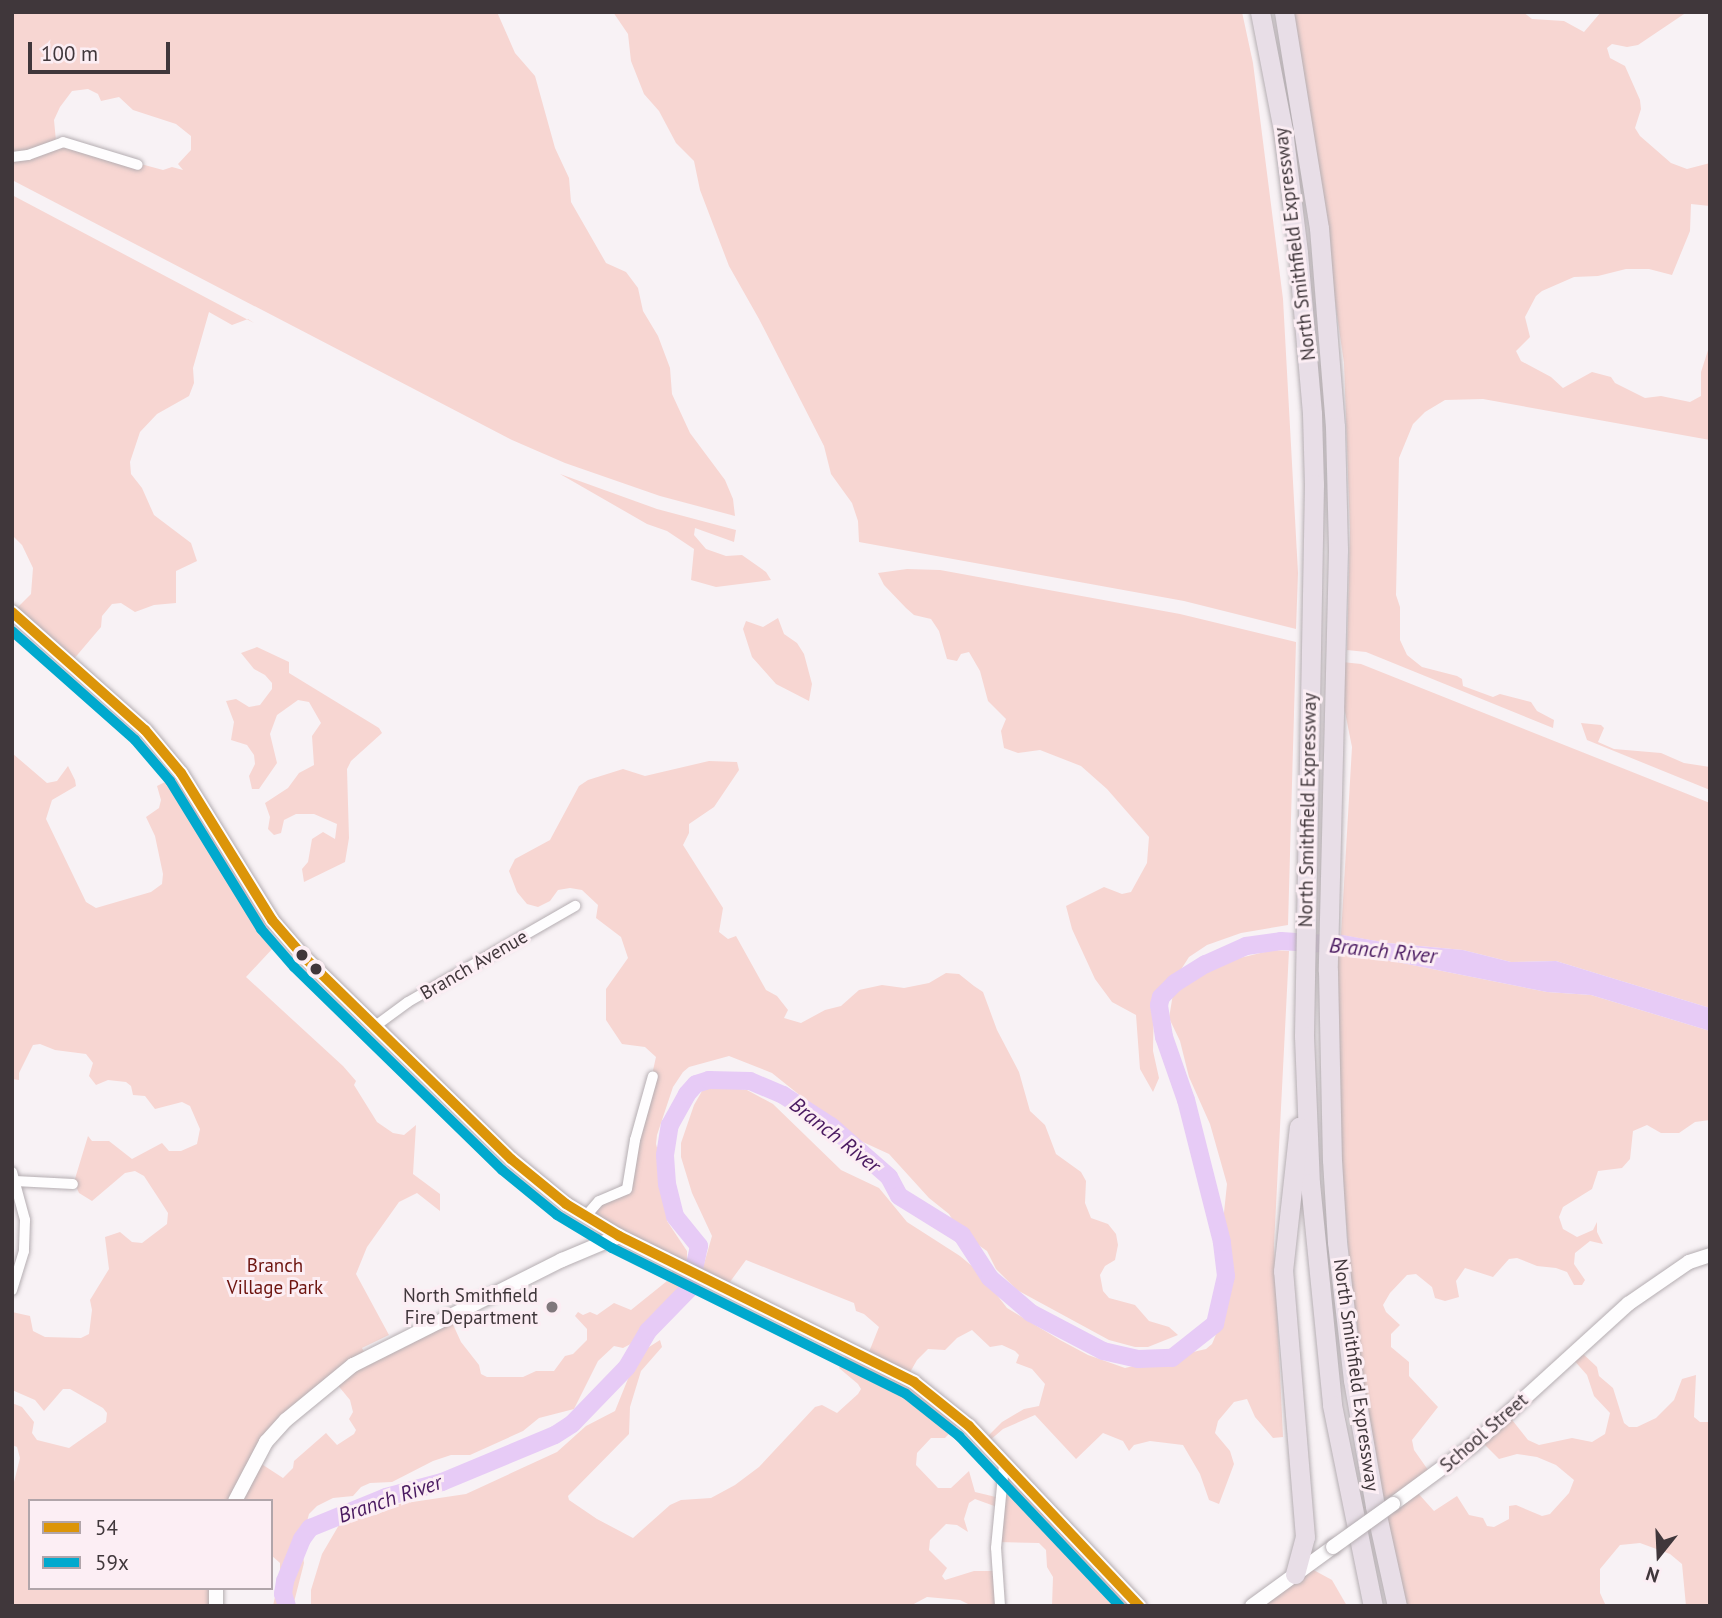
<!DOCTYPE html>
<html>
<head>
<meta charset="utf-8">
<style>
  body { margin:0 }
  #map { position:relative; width:1722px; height:1618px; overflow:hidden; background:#f8f2f5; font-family:"PT Sans",sans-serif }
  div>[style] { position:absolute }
  .green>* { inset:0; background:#f7d6d2 }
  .water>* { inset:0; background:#e7cbf6 }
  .river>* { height:18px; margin:-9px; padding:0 9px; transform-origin:9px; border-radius:9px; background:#e7cbf6 }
  .roads { filter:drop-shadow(0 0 2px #b5aeb2) drop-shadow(0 0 2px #b5aeb2) }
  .street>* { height:10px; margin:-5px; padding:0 5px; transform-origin:5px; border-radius:5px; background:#fefdfe }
  .secondary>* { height:14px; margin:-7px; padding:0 7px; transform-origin:7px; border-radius:7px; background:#fefdfe }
  .highway>* { height:19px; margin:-9.5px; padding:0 9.5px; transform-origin:9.5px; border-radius:9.5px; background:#e8dee7 }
  .bridges { filter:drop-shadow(0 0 2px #b5aeb2) drop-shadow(0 0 2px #b5aeb2) }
  .secondary-bridge>* { height:14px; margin:-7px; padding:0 7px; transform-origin:7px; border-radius:7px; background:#fefdfe }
  .bus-1>* { height:10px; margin:-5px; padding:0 5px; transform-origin:5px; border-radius:5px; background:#dc9509 }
  .bus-2>* { height:10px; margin:-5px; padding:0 5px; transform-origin:5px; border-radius:5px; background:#00a9ce }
  .dots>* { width:19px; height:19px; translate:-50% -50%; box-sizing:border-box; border:4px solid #fceef4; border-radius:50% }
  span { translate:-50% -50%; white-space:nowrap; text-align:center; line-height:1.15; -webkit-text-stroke:6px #fceef4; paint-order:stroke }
  .street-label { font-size:19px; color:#40373b }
  .park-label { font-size:19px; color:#6d140f }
  .poi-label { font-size:19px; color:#40373b }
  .right { translate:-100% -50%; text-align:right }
  .water-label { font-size:21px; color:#491960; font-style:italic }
  .frame { position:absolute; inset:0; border:14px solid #40373b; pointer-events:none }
  .legend { position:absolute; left:28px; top:1499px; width:245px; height:91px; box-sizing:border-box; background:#fceef4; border:2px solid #b1a5aa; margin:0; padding:9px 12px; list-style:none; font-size:21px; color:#40373b }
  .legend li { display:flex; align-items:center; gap:14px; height:35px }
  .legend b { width:35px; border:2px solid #b1a5aa }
  .north { position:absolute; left:1624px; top:1520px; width:70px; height:70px; -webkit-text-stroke:5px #fceef4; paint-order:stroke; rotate:198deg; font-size:19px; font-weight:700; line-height:28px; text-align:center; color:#40373b }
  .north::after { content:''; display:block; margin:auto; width:24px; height:32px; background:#40373b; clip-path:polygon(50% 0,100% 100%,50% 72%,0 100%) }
  .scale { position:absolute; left:28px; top:42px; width:142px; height:32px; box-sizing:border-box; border:4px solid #40373b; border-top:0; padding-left:9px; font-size:21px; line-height:24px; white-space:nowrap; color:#40373b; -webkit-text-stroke:5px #fceef4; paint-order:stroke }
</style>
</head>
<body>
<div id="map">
  <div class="green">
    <i style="clip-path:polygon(evenodd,12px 12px,497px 12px,515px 53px,535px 76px,555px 148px,569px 178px,571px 202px,606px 263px,626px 272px,638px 288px,643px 311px,658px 336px,670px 368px,672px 394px,690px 433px,725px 480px,733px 499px,735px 516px,660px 496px,565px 463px,512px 440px,12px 180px,12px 12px,88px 89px,98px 94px,101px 101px,119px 97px,133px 110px,176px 124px,191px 136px,191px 150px,178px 164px,183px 170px,172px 167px,163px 170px,56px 141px,54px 120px,60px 107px,72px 91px,88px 89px)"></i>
    <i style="clip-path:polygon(613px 12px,1242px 12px,1253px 63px,1283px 299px,1298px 573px,1296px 629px,1184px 601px,859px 542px,858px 521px,852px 503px,831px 474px,824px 446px,759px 319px,729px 266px,700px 190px,694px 161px,676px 143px,659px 111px,644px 94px,631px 61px,628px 34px)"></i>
    <i style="clip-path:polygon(1293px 12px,1523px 12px,1532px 19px,1564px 21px,1584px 32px,1601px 12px,1687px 12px,1638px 45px,1627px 47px,1612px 44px,1607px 48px,1610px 58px,1625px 66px,1640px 100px,1641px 109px,1635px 128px,1640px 136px,1671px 163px,1687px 169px,1710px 163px,1710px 206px,1691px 204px,1690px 231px,1672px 275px,1649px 269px,1626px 269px,1598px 276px,1574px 277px,1542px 291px,1536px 296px,1525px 317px,1530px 337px,1516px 351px,1521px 361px,1551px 377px,1563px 388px,1592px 372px,1611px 377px,1615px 383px,1645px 398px,1661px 396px,1690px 402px,1701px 396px,1701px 372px,1710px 344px,1710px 440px,1483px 399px,1445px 400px,1425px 412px,1413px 424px,1399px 458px,1396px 595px,1400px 607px,1400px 640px,1407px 655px,1422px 667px,1457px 676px,1462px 679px,1463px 686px,1493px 697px,1500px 694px,1531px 702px,1537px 711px,1554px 720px,1553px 728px,1366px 652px,1347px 650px,1350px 531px,1344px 363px)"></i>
    <i style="clip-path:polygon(12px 195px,254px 323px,248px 319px,232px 325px,209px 312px,193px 368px,194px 383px,189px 396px,157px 414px,140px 432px,130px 462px,131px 474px,142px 488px,154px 515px,191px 543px,197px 561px,176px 571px,176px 603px,154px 605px,135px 612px,121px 603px,112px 604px,102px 616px,101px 627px,73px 660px,16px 609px,31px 594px,33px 568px,22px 545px,12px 535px)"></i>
    <i style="clip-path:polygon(560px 474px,657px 509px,736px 530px,734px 542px,695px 528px,694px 535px,706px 549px,726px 556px,742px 555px,766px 572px,771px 580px,716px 587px,691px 580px,694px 549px,667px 531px,647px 524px)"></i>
    <i style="clip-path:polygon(907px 569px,940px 570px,1180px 614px,1296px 642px,1288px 925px,1241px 933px,1207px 945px,1189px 957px,1173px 982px,1154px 997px,1153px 1051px,1159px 1078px,1153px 1092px,1140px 1069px,1136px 1015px,1112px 1002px,1095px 979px,1072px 929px,1066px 906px,1104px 887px,1122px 894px,1131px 892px,1147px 863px,1149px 837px,1107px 789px,1081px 766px,1040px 750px,1018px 753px,1004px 748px,1001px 731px,1006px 719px,988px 701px,980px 671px,969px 652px,961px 654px,957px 661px,947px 659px,939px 631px,931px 619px,914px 615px,906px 608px,884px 585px,878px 573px)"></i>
    <i style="clip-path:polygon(778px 618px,784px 634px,797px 643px,804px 654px,812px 684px,809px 701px,776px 684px,752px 657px,743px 629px,746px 621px,763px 627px)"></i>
    <i style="clip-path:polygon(257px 647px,289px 662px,289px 673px,379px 728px,382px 733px,351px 761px,347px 769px,349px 838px,345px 862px,304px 882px,302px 869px,308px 862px,312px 839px,323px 832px,335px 839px,337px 824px,314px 814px,296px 814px,284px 820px,281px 833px,274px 835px,268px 829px,270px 817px,265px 803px,288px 788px,299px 773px,314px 765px,312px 736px,321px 723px,309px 702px,298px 700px,277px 715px,270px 734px,277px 763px,259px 789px,252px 789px,249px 776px,255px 764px,254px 755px,247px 745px,231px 740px,234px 722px,226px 701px,236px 699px,249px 707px,260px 705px,272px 689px,272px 683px,265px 675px,254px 669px,241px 653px)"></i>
    <i style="clip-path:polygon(1342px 662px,1361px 664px,1710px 803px,1710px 1008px,1556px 961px,1511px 962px,1463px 950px,1388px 943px,1341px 935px,1352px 747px,1340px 687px)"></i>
    <i style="clip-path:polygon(1581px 723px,1601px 725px,1604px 728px,1598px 742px,1614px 749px,1661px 753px,1684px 763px,1710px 767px,1710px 790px,1587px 740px)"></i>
    <i style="clip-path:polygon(evenodd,12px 753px,47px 783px,57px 781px,68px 766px,75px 780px,76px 786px,52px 800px,46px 819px,86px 902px,96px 908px,151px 892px,162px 884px,163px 874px,155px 836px,146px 817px,159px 808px,161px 800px,157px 786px,181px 774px,277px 923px,266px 932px,274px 947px,246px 977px,343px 1066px,356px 1081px,354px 1085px,377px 1122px,393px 1133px,404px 1135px,416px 1125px,413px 1174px,440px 1194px,440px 1211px,417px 1193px,399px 1202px,367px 1247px,356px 1274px,389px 1335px,362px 1348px,368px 1359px,450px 1318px,461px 1342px,479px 1365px,481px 1374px,487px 1377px,523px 1377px,536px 1371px,554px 1371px,565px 1356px,573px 1354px,587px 1340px,587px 1329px,575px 1316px,578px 1312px,583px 1315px,590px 1312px,597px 1315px,614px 1303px,631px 1310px,667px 1281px,677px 1262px,591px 1218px,596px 1206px,626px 1190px,656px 1057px,645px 1047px,622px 1044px,606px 1020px,606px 989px,628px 958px,621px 937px,596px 918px,598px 905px,582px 890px,570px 888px,558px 890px,550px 901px,538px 907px,527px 904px,517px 892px,509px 871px,515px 859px,550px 840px,579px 786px,588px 780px,623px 769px,645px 776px,709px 761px,737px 762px,739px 770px,714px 807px,689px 824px,689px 833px,683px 845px,723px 908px,719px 932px,728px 939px,736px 936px,766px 990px,777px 996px,788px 1010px,784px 1018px,801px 1023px,825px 1010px,841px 1006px,859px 990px,882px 985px,904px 988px,929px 983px,946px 973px,959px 974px,974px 986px,983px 992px,997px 1030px,1019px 1072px,1030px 1111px,1045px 1125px,1056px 1154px,1081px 1172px,1086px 1181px,1085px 1203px,1091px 1218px,1108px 1224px,1116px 1234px,1118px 1245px,1115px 1260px,1105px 1266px,1100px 1275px,1103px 1291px,1109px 1298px,1135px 1305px,1149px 1321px,1169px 1327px,1178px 1335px,1148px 1347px,1135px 1347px,1109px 1340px,1017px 1290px,996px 1269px,987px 1251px,961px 1233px,949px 1214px,929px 1198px,889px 1154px,852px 1137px,772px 1073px,729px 1056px,689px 1067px,683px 1072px,673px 1087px,657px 1135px,656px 1144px,662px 1166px,667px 1221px,687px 1251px,687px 1268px,680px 1295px,644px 1337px,623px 1348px,614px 1346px,598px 1361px,574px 1409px,539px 1418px,523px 1431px,470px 1455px,451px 1455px,433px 1461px,392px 1482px,370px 1483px,361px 1487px,353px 1496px,333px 1498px,317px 1506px,309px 1514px,301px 1544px,304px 1563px,293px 1606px,273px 1606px,280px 1573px,280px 1563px,271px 1555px,271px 1501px,30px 1501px,30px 1588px,215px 1588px,216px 1606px,12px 1606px,12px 1490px,20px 1458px,17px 1447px,12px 1445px,12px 1403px,22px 1407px,34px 1422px,32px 1433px,37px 1440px,69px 1448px,106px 1422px,107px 1413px,103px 1408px,70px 1389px,63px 1389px,44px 1411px,35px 1400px,12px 1390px,12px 1312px,30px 1316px,33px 1331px,45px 1337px,81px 1338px,89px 1334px,92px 1310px,90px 1300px,109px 1269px,105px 1237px,120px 1232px,132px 1242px,142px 1243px,167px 1224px,168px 1213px,161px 1202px,144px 1176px,135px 1171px,125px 1173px,92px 1201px,79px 1193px,74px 1182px,88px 1136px,92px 1141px,109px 1141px,132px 1159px,162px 1143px,169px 1151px,181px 1151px,197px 1144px,200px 1129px,190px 1106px,182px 1102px,155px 1109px,145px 1096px,133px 1095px,131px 1086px,126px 1082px,108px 1080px,96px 1085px,89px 1076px,93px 1063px,86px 1054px,55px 1050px,40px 1044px,33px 1045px,19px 1073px,19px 1080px,12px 1079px,12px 753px,331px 1382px,336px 1383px,350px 1400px,353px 1412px,349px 1419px,356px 1430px,354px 1434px,337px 1445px,326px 1433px,294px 1461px,293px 1468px,283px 1478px,257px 1461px,331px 1382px)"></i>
    <i style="clip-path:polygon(1273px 950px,1289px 951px,1274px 1245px,1283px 1437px,1273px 1438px,1255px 1417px,1247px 1399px,1234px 1402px,1218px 1421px,1215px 1433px,1230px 1451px,1234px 1464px,1219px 1504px,1209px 1500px,1200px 1474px,1183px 1445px,1150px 1441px,1134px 1445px,1129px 1451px,1123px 1441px,1103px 1433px,1076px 1459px,1035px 1415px,1003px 1429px,989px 1441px,987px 1437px,1002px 1422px,1024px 1409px,1039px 1406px,1045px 1384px,1032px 1369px,1016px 1363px,1019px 1355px,1015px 1351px,1002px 1345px,990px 1347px,972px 1330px,957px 1338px,945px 1350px,928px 1349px,917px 1360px,909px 1374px,963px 1419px,945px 1438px,931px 1438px,917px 1453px,916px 1465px,938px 1488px,951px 1488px,969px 1471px,975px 1492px,1000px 1498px,1005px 1469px,1138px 1606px,1052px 1606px,1053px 1577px,1047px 1567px,1046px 1550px,1039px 1543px,997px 1542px,997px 1507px,975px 1499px,969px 1503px,964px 1519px,968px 1532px,957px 1525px,946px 1524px,930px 1540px,929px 1550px,947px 1568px,942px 1576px,945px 1580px,974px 1571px,996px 1571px,999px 1606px,972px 1606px,960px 1600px,927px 1597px,910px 1606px,311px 1606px,311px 1590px,322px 1554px,339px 1525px,354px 1517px,376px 1515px,399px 1504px,466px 1494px,557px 1452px,586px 1426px,615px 1411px,638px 1354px,660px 1340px,662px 1347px,641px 1371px,630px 1407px,629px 1434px,568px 1496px,569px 1500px,597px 1519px,633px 1538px,670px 1505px,681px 1500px,711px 1498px,735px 1485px,759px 1467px,815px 1407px,822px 1405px,837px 1413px,858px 1394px,861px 1389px,858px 1384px,839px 1368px,851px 1346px,869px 1352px,879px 1327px,864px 1314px,856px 1311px,854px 1303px,746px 1260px,727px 1286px,702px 1271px,712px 1236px,692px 1193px,681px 1157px,681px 1143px,694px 1105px,706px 1084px,747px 1090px,773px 1104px,841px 1170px,879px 1188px,907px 1222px,960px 1256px,979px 1272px,1007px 1308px,1060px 1340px,1088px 1355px,1125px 1368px,1206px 1349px,1212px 1344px,1222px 1320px,1234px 1270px,1223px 1222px,1227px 1184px,1210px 1124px,1189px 1077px,1180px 1041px,1169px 1018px,1174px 988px,1181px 982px,1223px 962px)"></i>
    <i style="clip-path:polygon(1337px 950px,1547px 992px,1591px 995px,1710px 1031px,1710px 1120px,1695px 1122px,1679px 1133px,1661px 1133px,1647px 1125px,1633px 1131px,1630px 1159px,1622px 1168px,1598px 1171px,1592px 1189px,1563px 1207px,1559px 1217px,1563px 1229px,1577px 1237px,1593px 1230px,1597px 1222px,1597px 1232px,1603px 1244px,1590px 1241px,1575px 1253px,1574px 1264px,1585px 1280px,1582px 1285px,1574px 1285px,1567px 1272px,1556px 1268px,1537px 1266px,1517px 1258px,1509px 1259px,1493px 1277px,1465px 1268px,1456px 1281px,1459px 1297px,1445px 1301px,1435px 1298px,1432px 1287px,1416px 1274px,1407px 1275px,1390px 1293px,1383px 1305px,1386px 1312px,1400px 1325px,1391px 1334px,1391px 1347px,1409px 1362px,1409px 1376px,1438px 1407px,1412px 1440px,1414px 1450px,1433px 1477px,1417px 1492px,1434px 1511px,1457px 1496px,1469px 1515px,1483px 1518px,1487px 1526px,1494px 1527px,1509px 1519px,1509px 1506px,1516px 1505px,1542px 1516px,1550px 1514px,1569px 1493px,1574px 1480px,1556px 1465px,1537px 1457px,1517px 1454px,1499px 1459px,1481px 1441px,1509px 1416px,1528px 1440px,1539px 1445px,1572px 1438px,1592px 1442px,1605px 1434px,1610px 1413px,1594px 1396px,1587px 1375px,1572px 1358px,1580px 1351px,1597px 1367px,1599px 1376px,1613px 1388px,1624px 1423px,1629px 1427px,1637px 1427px,1656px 1418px,1674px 1400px,1682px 1379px,1696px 1375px,1694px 1417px,1700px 1422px,1710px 1422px,1710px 1606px,1686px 1606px,1682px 1564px,1670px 1554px,1640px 1543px,1620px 1545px,1600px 1569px,1600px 1593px,1606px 1606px,1396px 1606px,1363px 1416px,1344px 1198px,1335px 1023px)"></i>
    <i style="clip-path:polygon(1308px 1567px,1332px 1580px,1347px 1606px,1253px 1606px)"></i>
  </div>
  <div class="water">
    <i style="clip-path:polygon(1331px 933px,1388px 943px,1463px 950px,1511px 962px,1556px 961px,1710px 1008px,1710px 1031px,1591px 995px,1547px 992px,1337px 950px)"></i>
  </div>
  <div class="river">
    <i style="left:287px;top:1606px;width:13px;rotate:-108deg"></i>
    <i style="left:283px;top:1594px;width:13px;rotate:-81deg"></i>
    <i style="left:285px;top:1581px;width:45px;rotate:-68deg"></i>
    <i style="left:302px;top:1539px;width:14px;rotate:-54deg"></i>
    <i style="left:310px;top:1528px;width:82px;rotate:-22.2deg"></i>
    <i style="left:386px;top:1497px;width:58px;rotate:-15deg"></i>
    <i style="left:442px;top:1482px;width:122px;rotate:-22.6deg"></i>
    <i style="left:555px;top:1435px;width:20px;rotate:-33deg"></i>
    <i style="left:572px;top:1424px;width:79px;rotate:-46deg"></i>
    <i style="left:627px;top:1367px;width:42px;rotate:-59.7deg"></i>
    <i style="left:648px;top:1331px;width:60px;rotate:-45.7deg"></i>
    <i style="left:690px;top:1288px;width:43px;rotate:-77.9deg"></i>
    <i style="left:699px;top:1246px;width:38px;rotate:-129deg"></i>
    <i style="left:675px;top:1216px;width:33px;rotate:-104deg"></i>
    <i style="left:667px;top:1184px;width:29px;rotate:-94deg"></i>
    <i style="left:665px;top:1155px;width:30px;rotate:-81deg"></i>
    <i style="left:670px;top:1125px;width:35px;rotate:-61deg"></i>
    <i style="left:687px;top:1094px;width:13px;rotate:-48deg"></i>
    <i style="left:696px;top:1084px;width:14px;rotate:-17deg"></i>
    <i style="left:709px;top:1080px;width:41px;rotate:1.4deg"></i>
    <i style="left:750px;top:1081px;width:36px;rotate:23deg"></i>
    <i style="left:783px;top:1095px;width:57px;rotate:32.9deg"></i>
    <i style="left:831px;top:1126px;width:77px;rotate:41.3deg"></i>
    <i style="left:889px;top:1177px;width:21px;rotate:62deg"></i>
    <i style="left:899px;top:1196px;width:74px;rotate:31.8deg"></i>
    <i style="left:962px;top:1235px;width:51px;rotate:56.9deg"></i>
    <i style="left:990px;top:1278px;width:54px;rotate:40.5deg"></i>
    <i style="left:1031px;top:1313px;width:81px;rotate:27.8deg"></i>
    <i style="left:1103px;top:1351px;width:36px;rotate:13deg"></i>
    <i style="left:1138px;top:1359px;width:34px;rotate:-2deg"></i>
    <i style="left:1172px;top:1358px;width:55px;rotate:-38.3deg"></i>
    <i style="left:1215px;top:1324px;width:49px;rotate:-77.1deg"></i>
    <i style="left:1226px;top:1276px;width:34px;rotate:-97deg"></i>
    <i style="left:1222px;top:1242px;width:146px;rotate:-104.2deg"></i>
    <i style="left:1186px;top:1100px;width:67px;rotate:-109.2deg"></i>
    <i style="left:1164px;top:1037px;width:32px;rotate:-99deg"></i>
    <i style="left:1159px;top:1005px;width:8px;rotate:-76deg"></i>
    <i style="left:1161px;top:997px;width:20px;rotate:-45deg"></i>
    <i style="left:1175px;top:983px;width:36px;rotate:-32deg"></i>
    <i style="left:1206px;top:964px;width:44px;rotate:-24.2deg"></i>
    <i style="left:1246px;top:946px;width:35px;rotate:-8deg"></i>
    <i style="left:1281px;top:941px;width:61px;rotate:3.8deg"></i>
  </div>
  <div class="roads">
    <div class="street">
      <i style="left:12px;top:157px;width:16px;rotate:-7deg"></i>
      <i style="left:28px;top:155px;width:37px;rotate:-20deg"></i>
      <i style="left:63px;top:142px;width:78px;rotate:17deg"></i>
      <i style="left:374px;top:1027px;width:42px;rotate:-36.3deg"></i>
      <i style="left:408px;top:1002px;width:193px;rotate:-29.9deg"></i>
      <i style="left:12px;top:1172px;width:50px;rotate:74.8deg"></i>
      <i style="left:25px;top:1220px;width:31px;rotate:92deg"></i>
      <i style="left:24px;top:1251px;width:41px;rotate:107.1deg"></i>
      <i style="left:15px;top:1181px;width:58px;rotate:3deg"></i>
      <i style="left:585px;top:1217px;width:21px;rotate:-49deg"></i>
      <i style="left:599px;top:1201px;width:30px;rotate:-23deg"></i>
      <i style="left:627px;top:1189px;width:50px;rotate:-80.7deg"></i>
      <i style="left:635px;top:1140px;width:66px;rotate:-74.3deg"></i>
      <i style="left:1000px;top:1606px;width:58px;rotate:-93.9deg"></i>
      <i style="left:996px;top:1548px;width:83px;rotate:-84.5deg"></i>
    </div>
    <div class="secondary">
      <i style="left:12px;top:612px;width:178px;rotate:41.6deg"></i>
      <i style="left:145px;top:730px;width:56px;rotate:50.1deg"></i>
      <i style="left:181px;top:773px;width:173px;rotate:58.2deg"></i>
      <i style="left:272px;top:920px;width:49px;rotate:49.1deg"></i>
      <i style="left:304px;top:957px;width:289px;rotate:44.3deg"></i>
      <i style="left:511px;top:1159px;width:71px;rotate:39.3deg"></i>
      <i style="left:566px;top:1204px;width:62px;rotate:31.1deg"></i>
      <i style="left:619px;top:1236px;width:329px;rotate:26.3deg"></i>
      <i style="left:914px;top:1382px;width:70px;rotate:38.7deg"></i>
      <i style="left:969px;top:1426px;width:248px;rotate:46.6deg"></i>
      <i style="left:235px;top:1501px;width:67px;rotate:-62.3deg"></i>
      <i style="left:266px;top:1442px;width:30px;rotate:-48deg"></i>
      <i style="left:286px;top:1420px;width:87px;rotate:-39.4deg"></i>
      <i style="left:353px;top:1365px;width:234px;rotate:-26.7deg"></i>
      <i style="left:562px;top:1260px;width:62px;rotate:-22.8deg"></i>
      <i style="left:1393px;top:1504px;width:99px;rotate:-36.4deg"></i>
      <i style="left:1473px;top:1445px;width:210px;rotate:-42.3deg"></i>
      <i style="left:1628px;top:1304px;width:74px;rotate:-34.5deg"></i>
      <i style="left:1689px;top:1262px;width:22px;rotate:-18deg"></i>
      <i style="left:216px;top:1606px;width:18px;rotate:-90deg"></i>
      <i style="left:1252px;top:1606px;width:100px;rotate:-36.1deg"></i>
    </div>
    <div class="highway">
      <i style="left:1260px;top:12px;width:120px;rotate:79deg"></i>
      <i style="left:1283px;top:130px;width:124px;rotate:83deg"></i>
      <i style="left:1298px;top:253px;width:162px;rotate:85deg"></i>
      <i style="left:1312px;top:414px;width:70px;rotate:88.4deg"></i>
      <i style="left:1314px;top:484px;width:552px;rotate:91.04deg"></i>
      <i style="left:1304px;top:1036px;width:147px;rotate:87.7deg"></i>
      <i style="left:1310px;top:1183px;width:223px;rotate:84.3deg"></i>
      <i style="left:1332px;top:1405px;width:205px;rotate:78.5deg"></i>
      <i style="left:1284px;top:12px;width:219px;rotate:80.8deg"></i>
      <i style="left:1319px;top:228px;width:200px;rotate:85.4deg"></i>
      <i style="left:1335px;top:427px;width:123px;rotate:88.6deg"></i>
      <i style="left:1338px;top:550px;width:421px;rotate:91.4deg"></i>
      <i style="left:1328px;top:971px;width:189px;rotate:88.8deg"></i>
      <i style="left:1332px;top:1160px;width:82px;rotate:86.5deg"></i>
      <i style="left:1337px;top:1242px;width:139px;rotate:83.4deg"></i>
      <i style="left:1353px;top:1380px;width:128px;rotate:80.1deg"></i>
      <i style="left:1375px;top:1506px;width:102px;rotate:77.6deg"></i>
      <i style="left:1295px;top:1574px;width:38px;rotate:-75deg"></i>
      <i style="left:1305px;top:1537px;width:267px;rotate:-94.7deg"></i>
      <i style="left:1283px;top:1271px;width:145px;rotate:-83.7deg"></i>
    </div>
  </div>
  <div class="bridges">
    <div class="secondary-bridge">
      <i style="left:1333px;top:1547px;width:74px;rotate:-35.6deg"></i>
    </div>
  </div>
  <div class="bus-1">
    <i style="left:12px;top:612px;width:178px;rotate:41.6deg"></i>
    <i style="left:145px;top:730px;width:56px;rotate:50.1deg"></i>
    <i style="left:181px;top:773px;width:173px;rotate:58.2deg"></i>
    <i style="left:272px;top:920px;width:49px;rotate:49.1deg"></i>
    <i style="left:304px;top:957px;width:289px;rotate:44.3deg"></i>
    <i style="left:511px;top:1159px;width:71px;rotate:39.3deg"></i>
    <i style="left:566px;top:1204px;width:62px;rotate:31.1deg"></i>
    <i style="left:619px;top:1236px;width:329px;rotate:26.3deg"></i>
    <i style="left:914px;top:1382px;width:70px;rotate:38.7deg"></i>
    <i style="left:969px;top:1426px;width:248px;rotate:46.6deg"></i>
  </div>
  <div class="bus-2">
    <i style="left:12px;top:631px;width:164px;rotate:41.5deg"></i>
    <i style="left:135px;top:740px;width:54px;rotate:49.5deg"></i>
    <i style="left:170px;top:781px;width:174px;rotate:58.4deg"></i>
    <i style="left:261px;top:929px;width:50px;rotate:49deg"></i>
    <i style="left:294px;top:967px;width:291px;rotate:44.3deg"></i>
    <i style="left:502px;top:1170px;width:71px;rotate:39.3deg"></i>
    <i style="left:557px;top:1215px;width:64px;rotate:31deg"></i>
    <i style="left:612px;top:1248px;width:328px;rotate:26.4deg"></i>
    <i style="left:906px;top:1394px;width:68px;rotate:38.4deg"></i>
    <i style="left:959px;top:1436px;width:234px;rotate:46.6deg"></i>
  </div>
  <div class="dots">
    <i style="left:302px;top:955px;background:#40373b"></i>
    <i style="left:316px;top:969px;background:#40373b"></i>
    <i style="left:552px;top:1307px;background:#80787c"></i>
  </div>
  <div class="street-label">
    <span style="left:1295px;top:244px;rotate:-97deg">North Smithfield Expressway</span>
    <span style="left:1308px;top:810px;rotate:-89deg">North Smithfield Expressway</span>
    <span style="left:474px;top:965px;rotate:-30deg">Branch Avenue</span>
    <span style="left:1356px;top:1375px;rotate:82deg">North Smithfield Expressway</span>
    <span style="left:1484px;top:1433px;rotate:-41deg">School Street</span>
  </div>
  <div class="park-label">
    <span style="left:275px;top:1277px">Branch<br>Village Park</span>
  </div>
  <div class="poi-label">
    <span class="right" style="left:538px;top:1307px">North Smithfield<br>Fire Department</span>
  </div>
  <div class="water-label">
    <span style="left:1383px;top:951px;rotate:6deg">Branch River</span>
    <span style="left:835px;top:1135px;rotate:38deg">Branch River</span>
    <span style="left:390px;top:1499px;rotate:-19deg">Branch River</span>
  </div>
  <div class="frame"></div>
  <ul class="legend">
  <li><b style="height:9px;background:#dc9509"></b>54</li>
  <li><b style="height:9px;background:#00a9ce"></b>59x</li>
  </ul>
  <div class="north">N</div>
  <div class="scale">100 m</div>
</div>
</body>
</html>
